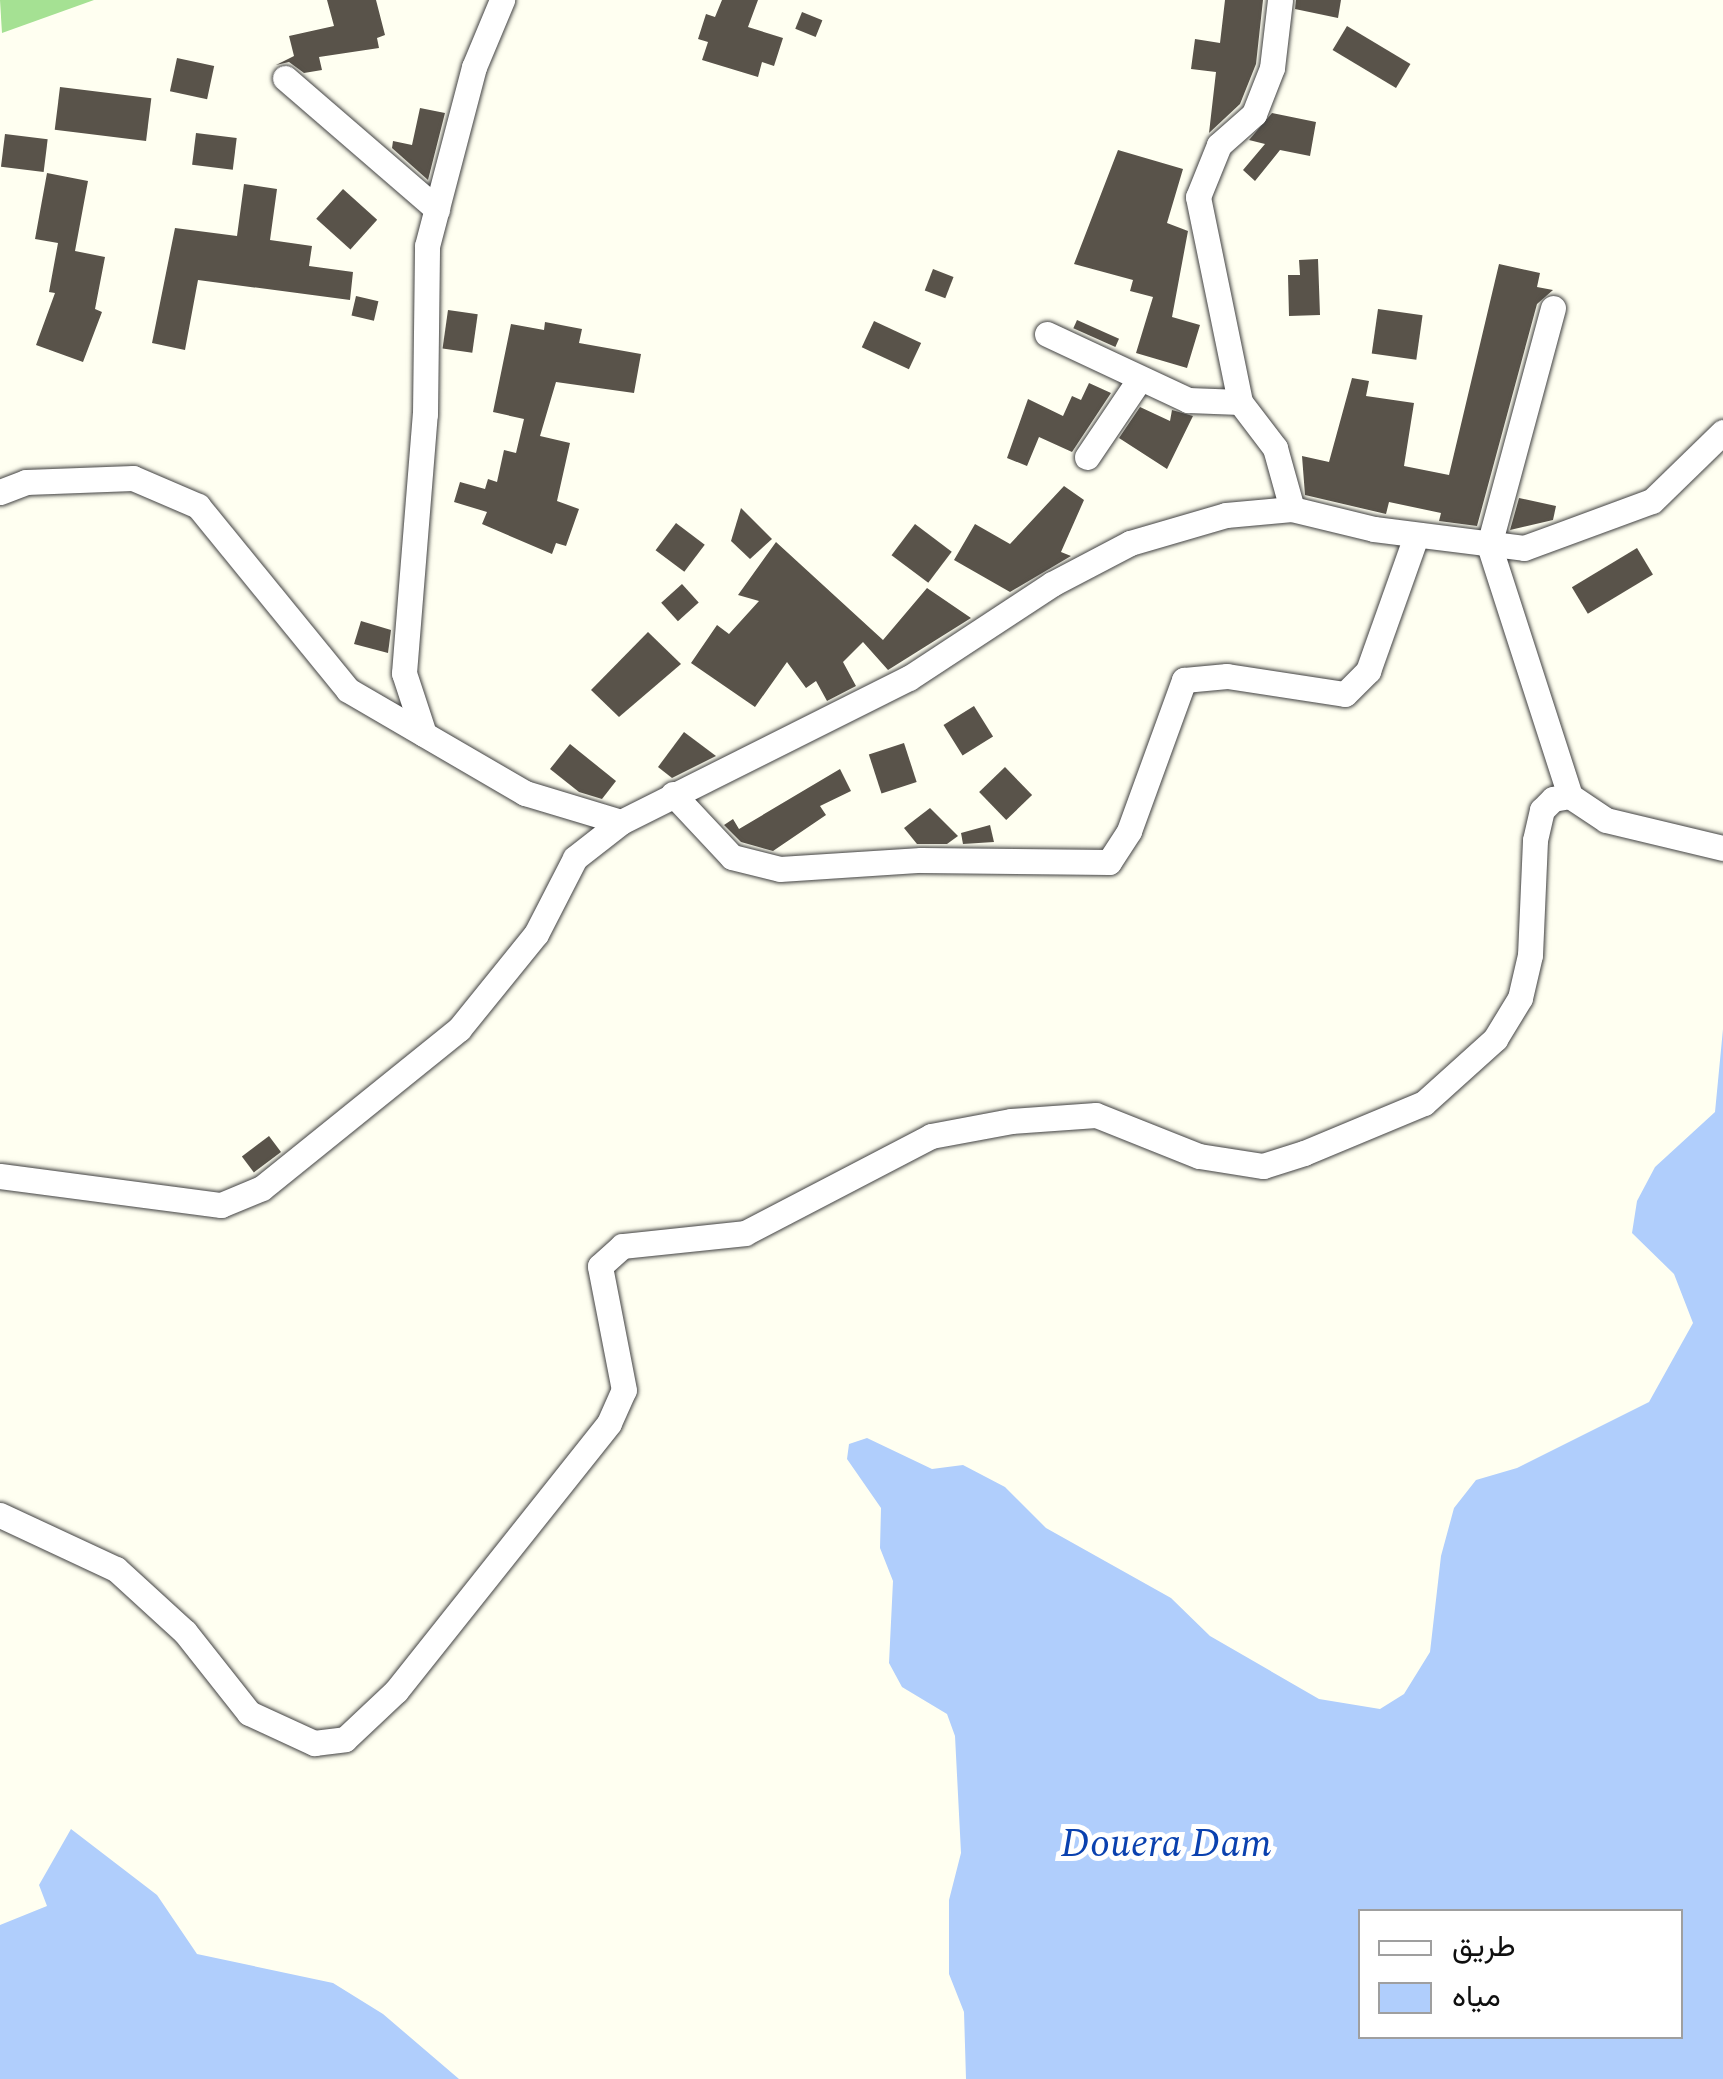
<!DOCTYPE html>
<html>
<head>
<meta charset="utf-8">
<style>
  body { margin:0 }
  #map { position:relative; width:1723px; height:2079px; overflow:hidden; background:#fffff1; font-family:Spectral,Vazirmatn,serif }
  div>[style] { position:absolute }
  .forest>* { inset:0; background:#a5e193 }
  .water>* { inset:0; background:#b0cefc }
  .building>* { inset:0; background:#59534a; transform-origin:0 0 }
  .roads { filter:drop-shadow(0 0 2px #424242) drop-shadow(0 0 2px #424242) }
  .minor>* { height:25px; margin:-12.5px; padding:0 12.5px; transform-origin:12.5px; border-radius:12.5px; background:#fff }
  span { translate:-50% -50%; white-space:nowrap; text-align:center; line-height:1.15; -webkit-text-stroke:10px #fff; paint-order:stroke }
  .water-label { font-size:40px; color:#0a41af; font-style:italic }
  .legend { position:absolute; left:1358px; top:1909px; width:325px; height:130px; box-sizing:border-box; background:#fff; border:2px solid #9f9f9f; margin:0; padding:12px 18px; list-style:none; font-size:30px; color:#0f0f0f }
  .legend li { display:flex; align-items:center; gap:20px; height:50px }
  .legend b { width:50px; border:2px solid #9f9f9f }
</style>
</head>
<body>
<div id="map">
  <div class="forest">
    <i style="clip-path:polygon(0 0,94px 0,2px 33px)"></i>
  </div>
  <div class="water">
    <i style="clip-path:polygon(evenodd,1723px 1029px,1723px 2079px,966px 2079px,964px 2012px,949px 1974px,949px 1900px,961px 1853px,955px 1736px,947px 1714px,902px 1687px,889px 1663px,893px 1581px,880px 1548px,881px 1508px,847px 1459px,849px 1444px,867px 1438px,932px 1469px,963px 1465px,1005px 1487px,1046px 1528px,1171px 1598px,1210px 1636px,1319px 1699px,1380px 1709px,1404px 1694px,1430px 1652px,1441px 1556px,1454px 1508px,1476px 1480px,1517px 1468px,1649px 1402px,1693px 1323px,1674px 1274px,1632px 1233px,1637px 1201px,1655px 1167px,1715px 1112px,1723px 1029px,1360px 1912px,1680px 1912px,1680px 2036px,1360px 2036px,1360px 1912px)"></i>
    <i style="clip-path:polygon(71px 1829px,157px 1895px,197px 1954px,333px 1983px,383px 2014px,459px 2079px,0 2079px,0 1925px,47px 1906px,39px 1885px)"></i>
  </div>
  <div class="building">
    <i style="clip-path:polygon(327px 0,376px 0,385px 35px,377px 38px,379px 48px,319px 57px,322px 70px,304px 73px,289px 62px,276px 65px,294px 56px,289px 36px,334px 26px)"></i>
    <i style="clip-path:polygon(722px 0,758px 0,748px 27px,783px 38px,774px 66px,762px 62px,758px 77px,702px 60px,708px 42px,698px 39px,706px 14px,715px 17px)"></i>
    <i style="clip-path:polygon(1225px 0,1263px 0,1256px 64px,1240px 104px,1209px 133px,1216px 72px,1191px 69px,1195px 39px,1220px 43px)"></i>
    <i style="clip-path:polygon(1296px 0,1341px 0,1338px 18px,1295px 9px)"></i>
    <i style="left:802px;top:12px;width:22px;height:18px;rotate:22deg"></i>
    <i style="left:1347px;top:26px;width:74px;height:28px;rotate:31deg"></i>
    <i style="left:177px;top:58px;width:38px;height:34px;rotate:12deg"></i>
    <i style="left:60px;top:87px;width:92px;height:43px;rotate:7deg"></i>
    <i style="clip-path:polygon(420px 108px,445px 113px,428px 180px,392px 148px,393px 141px,412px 145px)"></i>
    <i style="clip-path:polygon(1272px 113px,1316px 122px,1310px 156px,1280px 150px,1255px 181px,1243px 170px,1265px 144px,1249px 140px)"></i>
    <i style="left:196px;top:133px;width:41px;height:32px;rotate:7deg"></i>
    <i style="left:5px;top:134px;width:43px;height:33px;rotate:7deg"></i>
    <i style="clip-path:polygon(1118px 150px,1183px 169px,1167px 223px,1188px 231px,1172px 317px,1200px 325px,1187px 368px,1136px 353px,1153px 297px,1130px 291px,1133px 280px,1074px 264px)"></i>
    <i style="clip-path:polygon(47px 173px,88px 181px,75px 251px,105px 257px,95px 309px,102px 312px,83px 362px,36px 345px,55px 293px,49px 292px,58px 243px,35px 239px)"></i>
    <i style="clip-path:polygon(244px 184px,277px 189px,270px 240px,312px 246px,309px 266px,353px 272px,350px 300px,198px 280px,185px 350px,152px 343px,175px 228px,237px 236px)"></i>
    <i style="left:343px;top:189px;width:46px;height:40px;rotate:42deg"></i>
    <i style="clip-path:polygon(1318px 259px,1320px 315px,1289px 316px,1288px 275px,1300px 275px,1299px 260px)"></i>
    <i style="clip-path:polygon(1499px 264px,1540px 273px,1537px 287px,1553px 290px,1537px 304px,1477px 526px,1439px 521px,1441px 513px,1389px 502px,1386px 514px,1305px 495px,1302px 456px,1329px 462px,1352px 378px,1369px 381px,1366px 396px,1414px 403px,1404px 466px,1449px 475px)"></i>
    <i style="left:933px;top:269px;width:22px;height:23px;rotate:21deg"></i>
    <i style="left:356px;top:296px;width:23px;height:20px;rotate:13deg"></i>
    <i style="left:1378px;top:309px;width:45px;height:45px;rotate:8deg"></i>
    <i style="left:448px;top:310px;width:30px;height:39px;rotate:8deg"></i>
    <i style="left:1077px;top:320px;width:46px;height:9px;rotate:24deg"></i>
    <i style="left:874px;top:321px;width:52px;height:29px;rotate:25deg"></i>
    <i style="clip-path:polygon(545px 322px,582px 329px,579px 343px,641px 354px,634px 393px,556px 382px,540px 436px,570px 443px,557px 501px,579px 509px,566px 546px,556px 543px,552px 554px,482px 524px,487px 512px,454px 502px,460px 482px,485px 489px,488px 479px,497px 482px,504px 450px,516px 453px,524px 419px,493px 412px,511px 324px,544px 330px)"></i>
    <i style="clip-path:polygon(1089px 383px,1111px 393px,1072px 452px,1039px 437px,1027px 466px,1007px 458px,1028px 399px,1063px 416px,1072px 396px,1081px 400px)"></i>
    <i style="clip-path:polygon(1140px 407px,1170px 421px,1172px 410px,1193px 416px,1167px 469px,1119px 438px)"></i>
    <i style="clip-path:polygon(1064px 486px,1084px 500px,1061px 552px,1071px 556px,1010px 592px,954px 560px,975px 524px,1010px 544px)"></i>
    <i style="clip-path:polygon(1519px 498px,1556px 506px,1553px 520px,1510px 530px)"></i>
    <i style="clip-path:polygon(741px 508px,772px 539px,750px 559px,731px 541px)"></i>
    <i style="left:676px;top:523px;width:36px;height:34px;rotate:37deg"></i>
    <i style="left:915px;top:524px;width:46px;height:39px;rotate:37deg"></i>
    <i style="clip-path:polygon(776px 542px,883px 640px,927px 588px,971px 618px,888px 670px,863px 642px,843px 662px,856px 686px,827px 701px,816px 681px,806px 688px,787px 662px,755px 707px,691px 663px,717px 625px,729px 634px,759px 601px,738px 595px)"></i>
    <i style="left:1637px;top:548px;width:31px;height:76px;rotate:59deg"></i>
    <i style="left:682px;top:584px;width:25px;height:28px;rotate:48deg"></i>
    <i style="clip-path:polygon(361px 621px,391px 630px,388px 653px,354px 644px)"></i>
    <i style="clip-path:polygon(648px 632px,681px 664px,619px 717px,591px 690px)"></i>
    <i style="left:974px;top:706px;width:36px;height:36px;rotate:58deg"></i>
    <i style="clip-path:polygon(684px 732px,716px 756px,672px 778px,658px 767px)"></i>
    <i style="left:904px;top:743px;width:41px;height:37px;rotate:72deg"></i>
    <i style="clip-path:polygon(570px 744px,616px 781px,602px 799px,579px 792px,550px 769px)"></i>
    <i style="left:1005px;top:767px;width:39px;height:36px;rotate:46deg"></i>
    <i style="clip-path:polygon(840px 769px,851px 791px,820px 806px,826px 815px,773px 851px,741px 842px,724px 825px,733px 819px,739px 829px)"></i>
    <i style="clip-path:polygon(930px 808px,958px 836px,947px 844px,917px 844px,904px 828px)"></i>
    <i style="clip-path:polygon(990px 825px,994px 842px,963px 844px,961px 833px)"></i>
    <i style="left:269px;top:1136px;width:20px;height:34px;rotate:53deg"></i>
  </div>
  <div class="roads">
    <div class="minor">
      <i style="left:1280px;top:0;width:68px;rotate:96.7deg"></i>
      <i style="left:1272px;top:68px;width:49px;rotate:111.4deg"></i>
      <i style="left:1254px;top:114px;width:47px;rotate:138.5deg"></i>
      <i style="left:1219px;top:145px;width:56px;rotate:112deg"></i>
      <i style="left:1198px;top:197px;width:209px;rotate:78.4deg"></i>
      <i style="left:1240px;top:402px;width:58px;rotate:52.7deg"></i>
      <i style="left:1275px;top:448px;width:63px;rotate:74.4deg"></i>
      <i style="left:285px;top:78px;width:201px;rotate:40.8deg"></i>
      <i style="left:1553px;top:308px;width:245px;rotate:105.1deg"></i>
      <i style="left:1489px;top:545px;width:264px;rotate:72.1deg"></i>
      <i style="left:1047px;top:334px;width:156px;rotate:25.1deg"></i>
      <i style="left:1188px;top:400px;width:52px;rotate:2.2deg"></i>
      <i style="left:1087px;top:457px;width:93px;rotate:-56deg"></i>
      <i style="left:0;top:492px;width:28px;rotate:-21deg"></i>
      <i style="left:26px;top:482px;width:107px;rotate:-2.1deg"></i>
      <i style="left:133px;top:478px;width:71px;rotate:23.3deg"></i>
      <i style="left:198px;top:506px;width:237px;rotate:50.8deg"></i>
      <i style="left:348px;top:690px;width:205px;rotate:30.2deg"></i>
      <i style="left:525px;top:793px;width:100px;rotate:16.8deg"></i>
      <i style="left:424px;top:734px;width:64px;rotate:-108.2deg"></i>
      <i style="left:404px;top:673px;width:260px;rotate:-85.4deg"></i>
      <i style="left:425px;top:414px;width:168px;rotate:-89.3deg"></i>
      <i style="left:427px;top:246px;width:185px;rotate:-75.3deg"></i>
      <i style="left:474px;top:67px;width:73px;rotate:-67.3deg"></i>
      <i style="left:673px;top:794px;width:86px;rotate:46.9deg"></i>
      <i style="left:732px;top:857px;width:49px;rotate:14deg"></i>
      <i style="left:780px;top:869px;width:141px;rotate:-3.7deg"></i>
      <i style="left:921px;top:860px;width:188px;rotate:0.6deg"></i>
      <i style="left:1109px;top:862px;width:37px;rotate:-57deg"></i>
      <i style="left:1129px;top:831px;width:161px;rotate:-70deg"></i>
      <i style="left:1184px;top:680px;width:43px;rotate:-5.3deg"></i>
      <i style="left:1227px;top:676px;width:119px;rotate:8.7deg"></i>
      <i style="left:1345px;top:694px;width:33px;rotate:-45deg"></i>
      <i style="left:1368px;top:671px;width:143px;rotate:-70.4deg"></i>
      <i style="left:0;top:1176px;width:223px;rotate:7.5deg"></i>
      <i style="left:221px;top:1205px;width:44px;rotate:-22.5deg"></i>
      <i style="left:262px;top:1188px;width:253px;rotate:-38.9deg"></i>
      <i style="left:459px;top:1029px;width:122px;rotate:-51deg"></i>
      <i style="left:536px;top:934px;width:85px;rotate:-62.8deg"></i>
      <i style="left:575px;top:858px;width:58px;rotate:-38deg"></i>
      <i style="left:621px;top:822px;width:322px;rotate:-26.6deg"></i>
      <i style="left:909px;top:678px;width:171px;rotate:-33.3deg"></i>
      <i style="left:1052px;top:584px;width:88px;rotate:-27.7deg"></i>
      <i style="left:1130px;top:543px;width:100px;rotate:-16.3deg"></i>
      <i style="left:1226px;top:515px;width:66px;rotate:-5.2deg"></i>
      <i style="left:1292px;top:509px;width:84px;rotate:13.7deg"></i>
      <i style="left:1374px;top:529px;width:151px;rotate:7.2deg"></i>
      <i style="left:1524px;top:548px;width:136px;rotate:-20.2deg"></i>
      <i style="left:1652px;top:501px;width:99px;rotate:-44.2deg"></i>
      <i style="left:0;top:1515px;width:128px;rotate:25deg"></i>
      <i style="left:116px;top:1569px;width:93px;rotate:42.4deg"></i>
      <i style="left:185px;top:1632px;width:103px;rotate:51.7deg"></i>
      <i style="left:249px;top:1713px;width:72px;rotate:24.8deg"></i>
      <i style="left:314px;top:1743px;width:31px;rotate:-7deg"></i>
      <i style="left:345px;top:1739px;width:70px;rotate:-43.3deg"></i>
      <i style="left:396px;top:1691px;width:342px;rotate:-51.5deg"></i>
      <i style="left:609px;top:1423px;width:36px;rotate:-66deg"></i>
      <i style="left:624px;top:1390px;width:126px;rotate:-101deg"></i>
      <i style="left:600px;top:1266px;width:30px;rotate:-42deg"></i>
      <i style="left:622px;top:1246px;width:124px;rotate:-6deg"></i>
      <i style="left:745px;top:1233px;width:210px;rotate:-27.5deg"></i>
      <i style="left:931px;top:1136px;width:81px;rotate:-10.6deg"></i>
      <i style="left:1011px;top:1121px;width:85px;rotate:-4deg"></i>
      <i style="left:1096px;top:1115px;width:111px;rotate:21.7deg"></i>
      <i style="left:1199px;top:1156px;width:65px;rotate:8.9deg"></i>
      <i style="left:1263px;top:1166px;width:43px;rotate:-17.6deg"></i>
      <i style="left:1304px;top:1153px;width:130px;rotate:-22.6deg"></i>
      <i style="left:1424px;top:1103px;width:96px;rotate:-42deg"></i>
      <i style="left:1495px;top:1039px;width:48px;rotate:-58.6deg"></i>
      <i style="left:1520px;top:998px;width:44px;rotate:-76.9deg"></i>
      <i style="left:1530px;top:955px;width:115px;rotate:-87.5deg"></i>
      <i style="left:1535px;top:840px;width:31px;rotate:-77deg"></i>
      <i style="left:1542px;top:810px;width:16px;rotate:-45deg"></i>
      <i style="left:1553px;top:799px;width:17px;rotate:-10deg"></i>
      <i style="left:1570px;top:796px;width:43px;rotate:33.7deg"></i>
      <i style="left:1606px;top:820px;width:120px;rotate:13.5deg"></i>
    </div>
  </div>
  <div class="water-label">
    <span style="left:1166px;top:1845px">Douera Dam</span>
  </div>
  <ul class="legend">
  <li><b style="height:12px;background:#fff"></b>طريق</li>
  <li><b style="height:28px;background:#b0cefc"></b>مياه</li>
  </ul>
</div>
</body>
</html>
